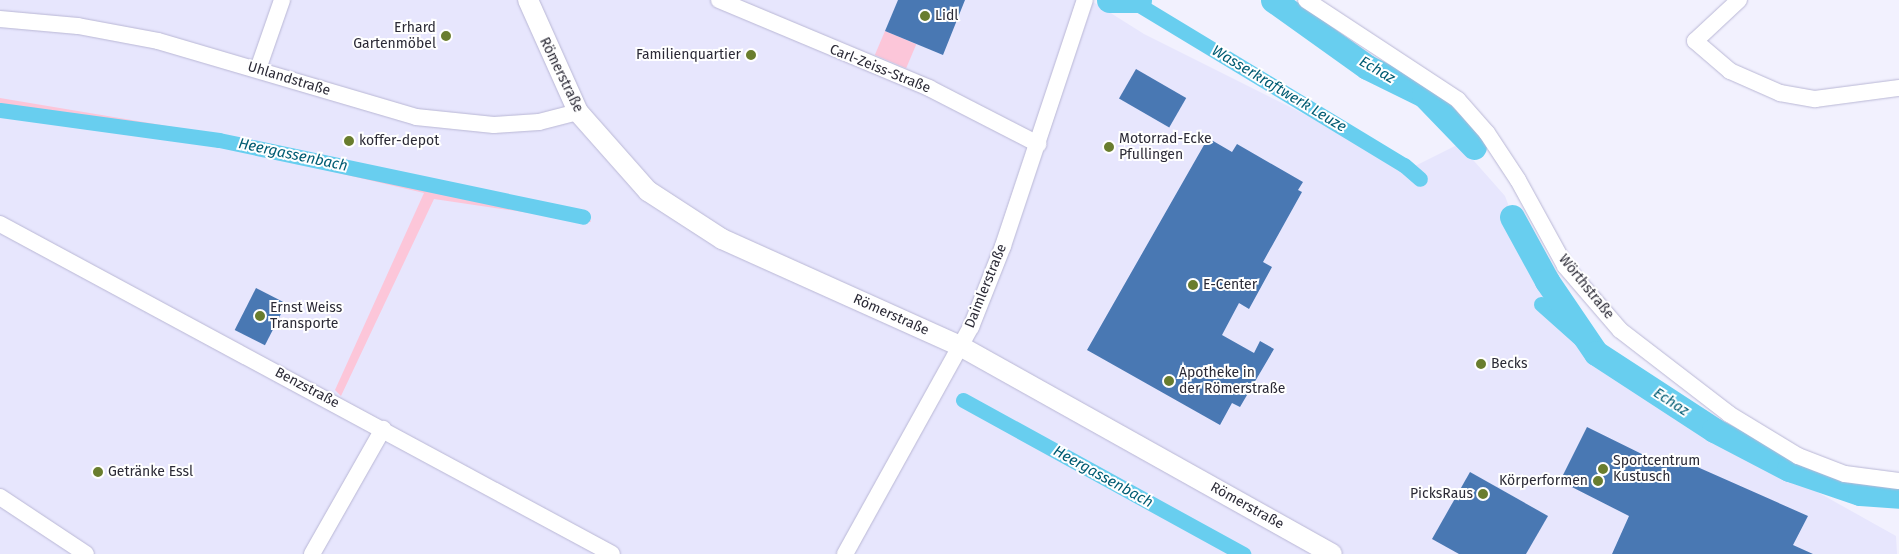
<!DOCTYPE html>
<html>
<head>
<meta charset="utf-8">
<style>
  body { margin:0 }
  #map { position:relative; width:1899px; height:554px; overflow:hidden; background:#f2f1fe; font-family:"Fira Sans",sans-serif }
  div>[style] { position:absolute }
  .built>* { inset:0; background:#e7e6fd }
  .green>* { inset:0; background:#fcc6d9; transform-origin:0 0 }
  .canal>* { height:15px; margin:-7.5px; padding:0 7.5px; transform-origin:7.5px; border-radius:7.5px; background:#68ceef }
  .river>* { height:25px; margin:-12.5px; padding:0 12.5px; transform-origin:12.5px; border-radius:12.5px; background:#68ceef }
  .building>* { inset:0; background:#4978b3; transform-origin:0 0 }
  .roads { filter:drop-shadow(0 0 1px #b9b7d5) drop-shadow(0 0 1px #b9b7d5) }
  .minor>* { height:16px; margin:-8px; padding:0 8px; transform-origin:8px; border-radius:8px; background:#fff }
  .major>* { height:20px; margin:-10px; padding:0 10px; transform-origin:10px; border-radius:10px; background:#fff }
  .dots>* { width:14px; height:14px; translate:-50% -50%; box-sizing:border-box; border:2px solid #fff; border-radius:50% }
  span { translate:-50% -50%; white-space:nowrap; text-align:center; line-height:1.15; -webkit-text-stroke:4px #fff; paint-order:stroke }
  .poi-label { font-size:14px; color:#2b2a36 }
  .left { translate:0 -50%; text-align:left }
  .right { translate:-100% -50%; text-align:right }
  .street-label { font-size:14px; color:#2b2a36 }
  .water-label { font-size:15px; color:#005c73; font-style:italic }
</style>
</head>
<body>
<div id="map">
  <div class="built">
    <i style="clip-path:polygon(0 0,1090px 0,1144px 34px,1328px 126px,1405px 171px,1459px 144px,1505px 196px,1541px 292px,1653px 400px,1896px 536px,1897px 554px,0 554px)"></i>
  </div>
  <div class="green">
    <i style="left:885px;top:31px;width:34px;height:26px;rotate:23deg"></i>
    <i style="clip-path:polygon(0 98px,239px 138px,587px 212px,591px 222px,434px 199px,341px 396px,335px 390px,424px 193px,223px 146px,0 116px)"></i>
  </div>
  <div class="canal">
    <i style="left:1136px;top:3px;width:313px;rotate:31.2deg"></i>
    <i style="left:1404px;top:165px;width:21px;rotate:41deg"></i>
    <i style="left:0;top:110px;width:221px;rotate:7.8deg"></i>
    <i style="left:219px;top:140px;width:372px;rotate:11.9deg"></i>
    <i style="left:1541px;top:304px;width:74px;rotate:41.7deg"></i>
    <i style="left:963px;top:400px;width:320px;rotate:28.8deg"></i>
  </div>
  <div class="river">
    <i style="left:1109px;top:0;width:30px"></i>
    <i style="left:1273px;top:0;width:115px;rotate:35.5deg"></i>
    <i style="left:1367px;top:67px;width:64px;rotate:26.2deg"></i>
    <i style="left:1424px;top:95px;width:72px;rotate:46.1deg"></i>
    <i style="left:1512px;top:217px;width:73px;rotate:61.3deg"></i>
    <i style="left:1547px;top:281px;width:87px;rotate:55.8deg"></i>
    <i style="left:1596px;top:353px;width:141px;rotate:33.1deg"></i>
    <i style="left:1714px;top:430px;width:85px;rotate:27.5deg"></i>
    <i style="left:1789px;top:469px;width:75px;rotate:18.7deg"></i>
    <i style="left:1860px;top:493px;width:39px;rotate:4deg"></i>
  </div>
  <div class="building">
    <i style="clip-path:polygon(898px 0,965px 0,943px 55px,885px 31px)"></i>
    <i style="left:1136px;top:69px;width:58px;height:34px;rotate:30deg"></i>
    <i style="clip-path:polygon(1208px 138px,1232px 152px,1237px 144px,1303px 182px,1298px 190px,1302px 192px,1263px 262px,1272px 267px,1249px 309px,1239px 303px,1222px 335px,1254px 353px,1260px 341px,1274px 349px,1240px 407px,1232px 403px,1220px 425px,1087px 350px)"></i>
    <i style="left:256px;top:288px;width:34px;height:47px;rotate:27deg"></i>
    <i style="clip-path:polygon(1587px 427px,1654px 460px,1656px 457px,1673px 465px,1677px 458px,1808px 516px,1793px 545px,1813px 554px,1612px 554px,1629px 516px,1560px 481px)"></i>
    <i style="clip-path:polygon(1470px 472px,1548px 516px,1526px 554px,1459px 554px,1432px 539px)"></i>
  </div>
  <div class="roads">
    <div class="minor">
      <i style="left:719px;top:0;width:228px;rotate:22.7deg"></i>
      <i style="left:929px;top:88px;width:123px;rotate:27.2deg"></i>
      <i style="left:1306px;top:0;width:182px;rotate:33.3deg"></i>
      <i style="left:1458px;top:100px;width:44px;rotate:48.7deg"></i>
      <i style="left:1487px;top:133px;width:56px;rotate:56.6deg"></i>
      <i style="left:1518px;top:180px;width:98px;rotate:61.3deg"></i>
      <i style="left:1565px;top:266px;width:84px;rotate:49.3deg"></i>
      <i style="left:1620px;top:330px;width:138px;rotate:37.6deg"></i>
      <i style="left:1729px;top:414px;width:81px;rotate:31.3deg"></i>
      <i style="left:1798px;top:456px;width:50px;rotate:21deg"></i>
      <i style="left:1845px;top:474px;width:54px;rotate:7.4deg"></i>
      <i style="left:1739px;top:0;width:60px;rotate:137deg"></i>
      <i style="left:1695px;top:41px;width:46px;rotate:40.6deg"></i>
      <i style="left:1730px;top:71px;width:55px;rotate:23.7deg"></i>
      <i style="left:1780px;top:93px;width:36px;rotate:10deg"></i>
      <i style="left:1815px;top:99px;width:85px;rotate:-7.5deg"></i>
      <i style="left:0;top:19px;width:78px;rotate:5.1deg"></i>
      <i style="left:78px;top:26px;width:81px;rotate:10.6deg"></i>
      <i style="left:158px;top:41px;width:269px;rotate:16.4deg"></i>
      <i style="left:416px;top:117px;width:78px;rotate:5.9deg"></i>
      <i style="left:494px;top:125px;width:45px;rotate:-3.8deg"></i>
      <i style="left:539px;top:122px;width:40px;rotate:-14.4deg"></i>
      <i style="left:258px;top:69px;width:73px;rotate:-70.8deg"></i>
      <i style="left:0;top:224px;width:695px;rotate:28.33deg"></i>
      <i style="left:0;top:497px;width:103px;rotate:33.5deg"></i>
      <i style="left:312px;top:554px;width:144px;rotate:-60.4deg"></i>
      <i style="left:845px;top:554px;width:260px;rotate:-61deg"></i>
      <i style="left:971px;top:327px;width:87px;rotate:-68.4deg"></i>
      <i style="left:1003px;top:246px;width:259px;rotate:-71.6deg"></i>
    </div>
    <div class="major">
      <i style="left:528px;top:0;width:123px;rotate:65.9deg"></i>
      <i style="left:578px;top:112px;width:106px;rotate:48.5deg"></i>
      <i style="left:648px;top:191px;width:88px;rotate:33deg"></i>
      <i style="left:722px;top:239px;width:261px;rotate:24.2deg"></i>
      <i style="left:960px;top:346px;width:426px;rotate:29.2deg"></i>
    </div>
  </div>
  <div class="dots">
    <i style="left:925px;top:16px;background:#697d2e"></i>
    <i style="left:446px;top:36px;background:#697d2e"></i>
    <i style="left:751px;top:55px;background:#697d2e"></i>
    <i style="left:349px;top:141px;background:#697d2e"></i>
    <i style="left:1109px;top:147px;background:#697d2e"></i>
    <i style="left:1193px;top:285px;background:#697d2e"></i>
    <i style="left:260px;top:316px;background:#697d2e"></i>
    <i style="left:1481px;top:364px;background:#697d2e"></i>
    <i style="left:1169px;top:381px;background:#697d2e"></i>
    <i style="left:1603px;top:469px;background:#697d2e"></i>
    <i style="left:98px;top:472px;background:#697d2e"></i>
    <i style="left:1598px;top:481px;background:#697d2e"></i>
    <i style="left:1483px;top:494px;background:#697d2e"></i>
  </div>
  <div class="poi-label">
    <span class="left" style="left:935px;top:16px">Lidl</span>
    <span class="right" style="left:436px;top:36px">Erhard<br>Gartenmöbel</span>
    <span class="right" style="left:741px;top:55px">Familienquartier</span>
    <span class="left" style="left:1119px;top:147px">Motorrad-Ecke<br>Pfullingen</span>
    <span class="left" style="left:359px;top:141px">koffer-depot</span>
    <span class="left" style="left:1203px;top:285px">E-Center</span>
    <span class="left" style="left:270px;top:316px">Ernst Weiss<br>Transporte</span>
    <span class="left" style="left:1491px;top:364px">Becks</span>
    <span class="left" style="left:1179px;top:381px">Apotheke in<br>der Römerstraße</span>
    <span class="left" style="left:1613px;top:469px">Sportcentrum<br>Kustusch</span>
    <span class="left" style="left:108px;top:472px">Getränke Essl</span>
    <span class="right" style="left:1588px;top:481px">Körperformen</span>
    <span class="right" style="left:1473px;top:494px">PicksRaus</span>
  </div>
  <div class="street-label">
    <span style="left:880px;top:69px;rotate:22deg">Carl-Zeiss-Straße</span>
    <span style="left:561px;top:75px;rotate:64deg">Römerstraße</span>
    <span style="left:289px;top:79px;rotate:17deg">Uhlandstraße</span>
    <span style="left:986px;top:286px;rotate:-68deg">Daimlerstraße</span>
    <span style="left:1586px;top:287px;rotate:51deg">Wörthstraße</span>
    <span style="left:891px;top:315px;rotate:24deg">Römerstraße</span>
    <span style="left:307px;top:388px;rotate:28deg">Benzstraße</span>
    <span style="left:1247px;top:506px;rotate:29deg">Römerstraße</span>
  </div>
  <div class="water-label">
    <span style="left:1377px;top:70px;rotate:30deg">Echaz</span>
    <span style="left:1279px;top:89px;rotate:31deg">Wasserkraftwerk Leuze</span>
    <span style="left:293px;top:155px;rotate:12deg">Heergassenbach</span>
    <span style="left:1671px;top:402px;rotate:33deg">Echaz</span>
    <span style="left:1103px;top:477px;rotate:29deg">Heergassenbach</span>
  </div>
</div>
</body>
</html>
